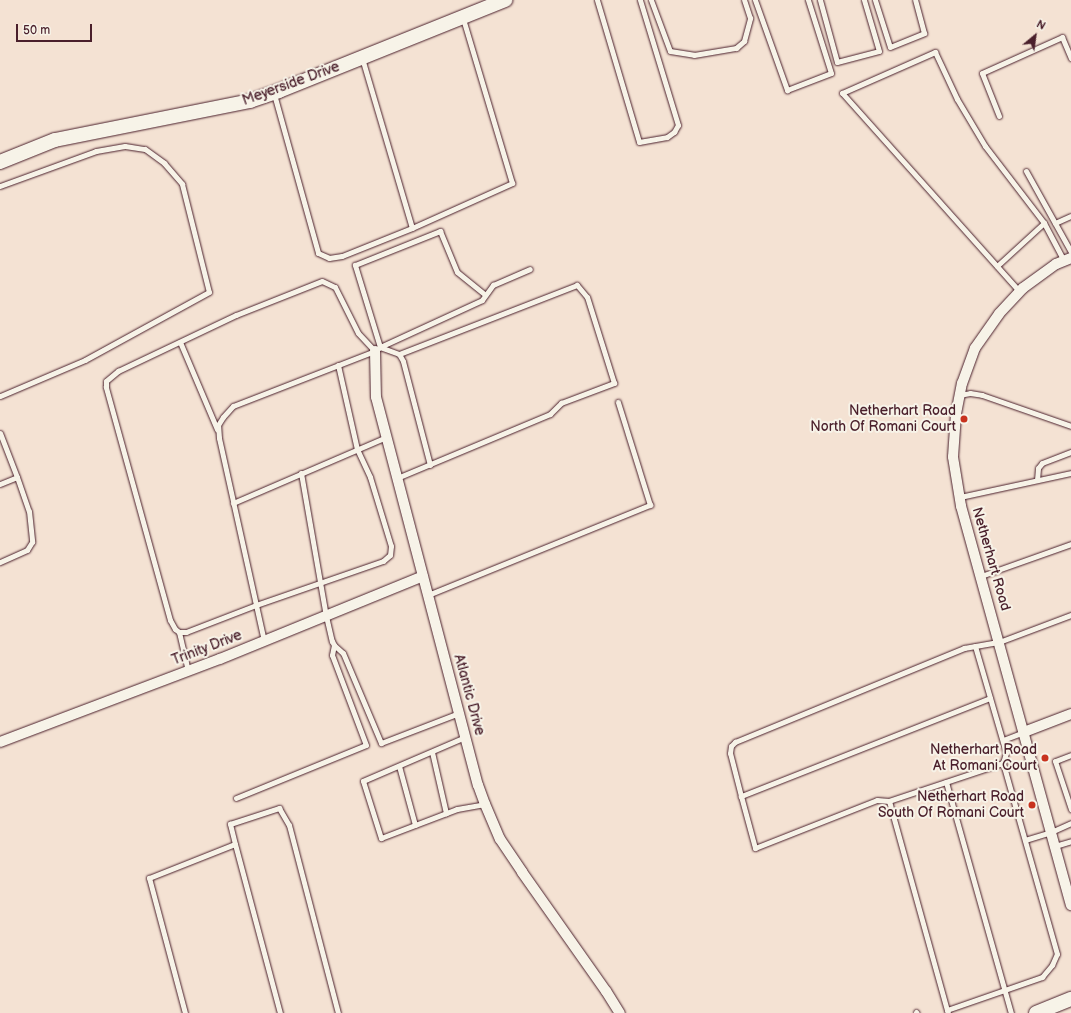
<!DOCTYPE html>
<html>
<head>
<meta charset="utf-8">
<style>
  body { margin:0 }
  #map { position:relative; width:1071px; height:1013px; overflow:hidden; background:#f4e2d3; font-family:"Balsamiq Sans",sans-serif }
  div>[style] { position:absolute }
  .roads { filter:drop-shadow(0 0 1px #4a1f2b) drop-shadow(0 0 1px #4a1f2b) }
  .lane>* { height:5px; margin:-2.5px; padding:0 2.5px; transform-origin:2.5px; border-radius:2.5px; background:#f7f3e8 }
  .street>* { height:10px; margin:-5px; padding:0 5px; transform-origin:5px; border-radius:5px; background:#f7f3e8 }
  .secondary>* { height:14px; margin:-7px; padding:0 7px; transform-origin:7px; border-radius:7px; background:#f7f3e8 }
  .dots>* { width:11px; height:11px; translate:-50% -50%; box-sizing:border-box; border:2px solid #f7f3e8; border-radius:50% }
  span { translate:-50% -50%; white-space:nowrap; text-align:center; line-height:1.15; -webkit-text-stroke:4px #f7f3e8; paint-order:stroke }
  .street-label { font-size:14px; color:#4a1f2b }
  .poi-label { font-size:14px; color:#4a1f2b }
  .right { translate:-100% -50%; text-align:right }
  .north { position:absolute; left:1015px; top:16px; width:40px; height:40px; -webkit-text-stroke:3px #f7f3e8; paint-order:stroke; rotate:29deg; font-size:11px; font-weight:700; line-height:16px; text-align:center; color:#4a1f2b }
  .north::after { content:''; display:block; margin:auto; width:14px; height:18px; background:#4a1f2b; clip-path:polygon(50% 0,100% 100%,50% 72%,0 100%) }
  .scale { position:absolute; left:16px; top:24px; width:76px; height:18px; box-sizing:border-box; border:2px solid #4a1f2b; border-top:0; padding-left:5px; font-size:12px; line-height:14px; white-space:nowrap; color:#4a1f2b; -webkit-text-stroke:3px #f7f3e8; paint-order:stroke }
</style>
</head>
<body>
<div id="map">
  <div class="roads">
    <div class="lane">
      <i style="left:597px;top:0;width:148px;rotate:73.5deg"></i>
      <i style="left:639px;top:142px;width:28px;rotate:-10deg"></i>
      <i style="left:667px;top:137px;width:9px;rotate:-36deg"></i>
      <i style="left:674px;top:132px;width:8px;rotate:-60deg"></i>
      <i style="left:678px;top:125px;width:131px;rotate:-106.9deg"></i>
      <i style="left:651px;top:0;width:54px;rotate:69.6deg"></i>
      <i style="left:670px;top:51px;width:24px;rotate:9deg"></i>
      <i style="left:694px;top:55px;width:43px;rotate:-9.5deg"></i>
      <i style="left:736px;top:48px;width:11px;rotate:-41deg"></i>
      <i style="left:744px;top:41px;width:24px;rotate:-75deg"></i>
      <i style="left:750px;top:18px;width:19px;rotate:-108deg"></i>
      <i style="left:755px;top:0;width:96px;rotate:70.4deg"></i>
      <i style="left:787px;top:90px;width:47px;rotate:-21.1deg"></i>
      <i style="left:831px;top:73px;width:77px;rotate:-107.5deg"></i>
      <i style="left:820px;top:0;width:64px;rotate:74.7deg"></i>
      <i style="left:837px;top:62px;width:43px;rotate:-14.7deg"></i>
      <i style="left:879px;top:51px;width:53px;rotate:-106.4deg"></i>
      <i style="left:875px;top:0;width:49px;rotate:72.3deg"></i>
      <i style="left:890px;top:47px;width:37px;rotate:-22deg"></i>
      <i style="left:924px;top:33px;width:34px;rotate:-105deg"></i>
      <i style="left:362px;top:58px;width:177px;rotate:73.6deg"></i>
      <i style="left:412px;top:228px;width:110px;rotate:-24.2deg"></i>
      <i style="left:512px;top:183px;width:171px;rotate:-106.6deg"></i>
      <i style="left:274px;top:94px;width:165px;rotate:74.5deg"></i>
      <i style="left:318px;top:253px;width:12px;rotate:24deg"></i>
      <i style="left:329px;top:258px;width:13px;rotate:-9deg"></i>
      <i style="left:342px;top:256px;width:75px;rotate:-21.8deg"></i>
      <i style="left:999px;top:116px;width:46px;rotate:-111.6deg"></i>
      <i style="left:982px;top:73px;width:88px;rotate:-24.2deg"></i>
      <i style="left:1062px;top:37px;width:23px;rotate:67deg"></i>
      <i style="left:1026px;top:171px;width:93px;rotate:60.9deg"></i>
      <i style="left:0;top:186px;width:102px;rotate:-20deg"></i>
      <i style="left:96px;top:151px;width:29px;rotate:-10deg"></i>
      <i style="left:125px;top:146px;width:20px;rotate:9deg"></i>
      <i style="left:145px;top:149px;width:24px;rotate:36deg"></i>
      <i style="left:164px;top:163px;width:28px;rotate:49deg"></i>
      <i style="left:182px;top:184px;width:111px;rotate:76deg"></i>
      <i style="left:209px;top:292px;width:141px;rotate:151.3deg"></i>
      <i style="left:85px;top:360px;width:92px;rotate:157deg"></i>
      <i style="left:1055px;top:223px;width:17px;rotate:-24deg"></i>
      <i style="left:997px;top:266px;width:64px;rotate:-42.5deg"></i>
      <i style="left:1020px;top:292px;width:267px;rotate:-131.8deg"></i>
      <i style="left:842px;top:93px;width:102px;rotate:-23.8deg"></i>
      <i style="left:935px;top:52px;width:52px;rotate:64.9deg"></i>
      <i style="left:957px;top:99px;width:55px;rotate:59.2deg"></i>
      <i style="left:985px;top:146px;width:97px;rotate:52.5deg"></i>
      <i style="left:1044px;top:223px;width:43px;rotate:62.2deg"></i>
      <i style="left:180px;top:342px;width:95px;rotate:67deg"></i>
      <i style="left:338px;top:365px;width:86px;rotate:77.3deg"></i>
      <i style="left:357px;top:449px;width:31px;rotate:65deg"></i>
      <i style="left:370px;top:477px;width:72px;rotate:73.1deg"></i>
      <i style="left:391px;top:546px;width:9px;rotate:96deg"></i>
      <i style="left:390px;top:555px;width:9px;rotate:139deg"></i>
      <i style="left:383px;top:561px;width:134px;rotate:160.9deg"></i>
      <i style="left:256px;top:605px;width:75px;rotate:158.9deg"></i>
      <i style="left:186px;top:632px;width:7px;rotate:180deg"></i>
      <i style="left:179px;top:632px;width:5px;rotate:-143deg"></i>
      <i style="left:175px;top:629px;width:10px;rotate:-119deg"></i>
      <i style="left:170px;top:620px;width:242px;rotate:-105.4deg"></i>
      <i style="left:106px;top:387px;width:6px;rotate:-90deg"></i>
      <i style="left:106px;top:381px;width:16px;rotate:-40deg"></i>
      <i style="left:118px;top:371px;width:131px;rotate:-25.4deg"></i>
      <i style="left:236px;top:315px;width:92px;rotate:-21.6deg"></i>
      <i style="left:322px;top:281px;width:14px;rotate:25deg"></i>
      <i style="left:335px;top:287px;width:51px;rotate:63.4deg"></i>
      <i style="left:358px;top:333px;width:25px;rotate:47deg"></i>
      <i style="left:959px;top:395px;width:11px;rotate:-10deg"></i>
      <i style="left:970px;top:393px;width:12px;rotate:9deg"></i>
      <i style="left:982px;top:395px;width:94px;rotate:19.2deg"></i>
      <i style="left:0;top:433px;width:47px;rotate:68.9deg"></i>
      <i style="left:430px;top:465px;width:107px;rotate:-104.6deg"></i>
      <i style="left:403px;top:361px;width:8px;rotate:-120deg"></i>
      <i style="left:399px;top:354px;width:20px;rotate:-160deg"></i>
      <i style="left:380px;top:347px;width:86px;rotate:-107deg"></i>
      <i style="left:355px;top:265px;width:92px;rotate:-21.8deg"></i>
      <i style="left:440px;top:231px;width:44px;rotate:67.5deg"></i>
      <i style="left:457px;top:272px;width:36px;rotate:39deg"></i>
      <i style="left:301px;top:473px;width:145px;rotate:80.1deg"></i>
      <i style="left:326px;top:616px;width:26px;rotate:77deg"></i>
      <i style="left:332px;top:641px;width:4px;rotate:63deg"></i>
      <i style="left:334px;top:645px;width:12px;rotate:42deg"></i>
      <i style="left:343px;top:653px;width:98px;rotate:67.1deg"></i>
      <i style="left:381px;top:743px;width:84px;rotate:-21deg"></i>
      <i style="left:397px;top:478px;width:166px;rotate:-22.7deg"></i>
      <i style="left:550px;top:414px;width:16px;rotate:-45deg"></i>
      <i style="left:561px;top:403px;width:57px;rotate:-20.7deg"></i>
      <i style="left:614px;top:383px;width:90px;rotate:-107.4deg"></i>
      <i style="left:587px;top:297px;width:16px;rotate:-130deg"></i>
      <i style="left:577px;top:285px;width:191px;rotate:158.8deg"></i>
      <i style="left:1037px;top:480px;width:12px;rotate:-85deg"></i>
      <i style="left:1038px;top:468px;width:6px;rotate:-51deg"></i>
      <i style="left:1042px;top:463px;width:31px;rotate:-21deg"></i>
      <i style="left:0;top:484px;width:18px;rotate:-22deg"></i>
      <i style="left:17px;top:477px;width:36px;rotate:71deg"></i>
      <i style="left:29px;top:511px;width:31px;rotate:84deg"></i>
      <i style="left:32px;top:542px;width:9px;rotate:122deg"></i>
      <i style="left:27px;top:550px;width:30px;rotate:156deg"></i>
      <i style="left:960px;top:497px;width:114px;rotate:-12.2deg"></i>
      <i style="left:233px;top:503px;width:167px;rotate:-23.3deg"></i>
      <i style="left:981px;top:576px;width:96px;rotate:-19.6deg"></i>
      <i style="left:428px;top:595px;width:240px;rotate:-22.1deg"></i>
      <i style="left:650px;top:505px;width:108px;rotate:-107.3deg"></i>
      <i style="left:179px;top:632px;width:40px;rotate:77deg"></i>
      <i style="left:264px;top:641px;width:208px;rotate:-102.5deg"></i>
      <i style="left:219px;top:438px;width:13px;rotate:-94deg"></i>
      <i style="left:218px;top:425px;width:9px;rotate:-58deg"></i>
      <i style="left:223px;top:417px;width:15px;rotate:-48deg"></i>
      <i style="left:233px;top:406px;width:152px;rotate:-21.2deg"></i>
      <i style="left:375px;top:351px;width:6px;rotate:-39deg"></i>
      <i style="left:380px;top:347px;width:112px;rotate:-24.7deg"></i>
      <i style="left:482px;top:300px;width:19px;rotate:-54deg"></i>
      <i style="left:493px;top:285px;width:40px;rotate:-23.4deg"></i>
      <i style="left:975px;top:646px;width:111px;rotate:73.8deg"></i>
      <i style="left:1006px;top:753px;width:10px;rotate:107deg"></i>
      <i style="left:990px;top:698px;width:268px;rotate:158.5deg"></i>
      <i style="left:741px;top:796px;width:44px;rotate:-104.3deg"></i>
      <i style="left:730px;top:753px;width:7px;rotate:-82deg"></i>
      <i style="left:731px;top:746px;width:6px;rotate:-45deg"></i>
      <i style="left:735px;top:742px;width:248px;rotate:-22.3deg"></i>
      <i style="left:964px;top:648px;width:36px;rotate:-10deg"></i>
      <i style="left:999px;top:642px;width:77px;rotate:-20.6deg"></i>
      <i style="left:465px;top:737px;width:111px;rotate:156.7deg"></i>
      <i style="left:363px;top:781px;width:60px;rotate:72.5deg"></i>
      <i style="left:381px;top:838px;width:81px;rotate:-20.9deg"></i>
      <i style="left:457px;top:809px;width:28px;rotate:-10deg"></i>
      <i style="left:1003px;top:740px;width:22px;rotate:-21deg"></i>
      <i style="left:432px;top:752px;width:63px;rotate:77.1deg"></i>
      <i style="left:1071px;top:755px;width:17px;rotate:159deg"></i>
      <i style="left:1055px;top:761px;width:51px;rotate:71.6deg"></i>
      <i style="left:399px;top:766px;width:61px;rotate:74.8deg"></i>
      <i style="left:946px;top:782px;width:240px;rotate:74.3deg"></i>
      <i style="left:741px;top:796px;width:54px;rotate:74.9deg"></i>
      <i style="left:755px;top:848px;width:131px;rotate:-21.5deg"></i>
      <i style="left:877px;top:800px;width:12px;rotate:5deg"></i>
      <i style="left:236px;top:798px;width:140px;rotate:-22.2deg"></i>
      <i style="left:366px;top:745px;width:96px;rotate:-110.7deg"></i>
      <i style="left:332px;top:655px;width:10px;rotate:-79deg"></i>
      <i style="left:1025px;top:840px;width:27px;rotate:-17deg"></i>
      <i style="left:1051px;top:832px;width:22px;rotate:-24deg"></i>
      <i style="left:235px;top:844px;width:21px;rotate:-104deg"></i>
      <i style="left:230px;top:824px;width:52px;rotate:-18.1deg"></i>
      <i style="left:279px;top:808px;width:20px;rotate:60deg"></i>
      <i style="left:289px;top:825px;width:194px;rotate:75.4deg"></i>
      <i style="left:1055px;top:846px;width:17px;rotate:-17deg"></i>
      <i style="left:947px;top:1010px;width:101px;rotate:-19.2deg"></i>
      <i style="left:1042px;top:977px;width:16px;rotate:-50deg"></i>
      <i style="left:1052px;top:965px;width:12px;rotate:-66deg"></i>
      <i style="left:1057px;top:954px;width:198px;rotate:-105.8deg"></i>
      <i style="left:1003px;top:763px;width:120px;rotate:161.6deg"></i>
      <i style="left:889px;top:801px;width:217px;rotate:74.5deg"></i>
      <i style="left:947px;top:1010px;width:3px;rotate:72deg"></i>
      <i style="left:916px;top:1012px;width:1px;rotate:45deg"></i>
      <i style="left:185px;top:1013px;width:140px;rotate:-104.9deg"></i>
      <i style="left:149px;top:878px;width:92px;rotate:-21.6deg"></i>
      <i style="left:235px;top:844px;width:175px;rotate:75.1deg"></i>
    </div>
    <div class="street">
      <i style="left:1071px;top:258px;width:16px;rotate:158deg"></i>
      <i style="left:1056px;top:264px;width:41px;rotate:144deg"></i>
      <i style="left:1023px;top:288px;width:35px;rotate:133deg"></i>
      <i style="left:999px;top:314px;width:42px;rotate:125.2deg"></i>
      <i style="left:975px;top:348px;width:37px;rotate:110deg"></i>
      <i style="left:962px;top:383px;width:32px;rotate:101deg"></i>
      <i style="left:956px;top:414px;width:43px;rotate:94deg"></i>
      <i style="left:953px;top:457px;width:50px;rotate:80.7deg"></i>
      <i style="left:961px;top:506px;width:414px;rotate:74.6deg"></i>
      <i style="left:375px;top:351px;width:46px;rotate:88.8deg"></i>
      <i style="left:376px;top:397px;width:401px;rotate:75.3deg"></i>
      <i style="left:478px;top:785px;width:20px;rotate:70deg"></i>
      <i style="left:485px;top:804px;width:38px;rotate:67deg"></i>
      <i style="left:500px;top:839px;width:40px;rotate:56deg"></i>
      <i style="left:522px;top:872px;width:146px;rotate:54.8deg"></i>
      <i style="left:606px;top:991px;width:26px;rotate:58deg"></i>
      <i style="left:1024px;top:732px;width:50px;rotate:-21deg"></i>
      <i style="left:0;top:742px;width:235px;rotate:-20.7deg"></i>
      <i style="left:220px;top:659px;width:219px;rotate:-22.2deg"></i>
    </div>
    <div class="secondary">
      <i style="left:0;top:162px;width:59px;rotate:-21.8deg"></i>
      <i style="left:55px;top:140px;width:199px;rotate:-11.3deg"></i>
      <i style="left:250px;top:101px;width:31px;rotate:-19deg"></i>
      <i style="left:279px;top:91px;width:244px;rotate:-21.9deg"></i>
      <i style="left:1036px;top:1013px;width:38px;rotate:-22deg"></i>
    </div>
  </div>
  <div class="dots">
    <i style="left:964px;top:419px;background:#c8321e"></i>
    <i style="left:1045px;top:758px;background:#c8321e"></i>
    <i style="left:1032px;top:805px;background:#c8321e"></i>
  </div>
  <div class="street-label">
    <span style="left:291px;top:84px;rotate:-20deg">Meyerside Drive</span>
    <span style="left:991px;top:559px;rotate:74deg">Netherhart Road</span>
    <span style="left:207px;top:648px;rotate:-21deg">Trinity Drive</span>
    <span style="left:469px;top:695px;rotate:75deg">Atlantic Drive</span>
  </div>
  <div class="poi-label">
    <span class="right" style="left:956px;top:419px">Netherhart Road<br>North Of Romani Court</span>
    <span class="right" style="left:1037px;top:758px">Netherhart Road<br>At Romani Court</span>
    <span class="right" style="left:1024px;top:805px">Netherhart Road<br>South Of Romani Court</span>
  </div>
  <div class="north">N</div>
  <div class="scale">50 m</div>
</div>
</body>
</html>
